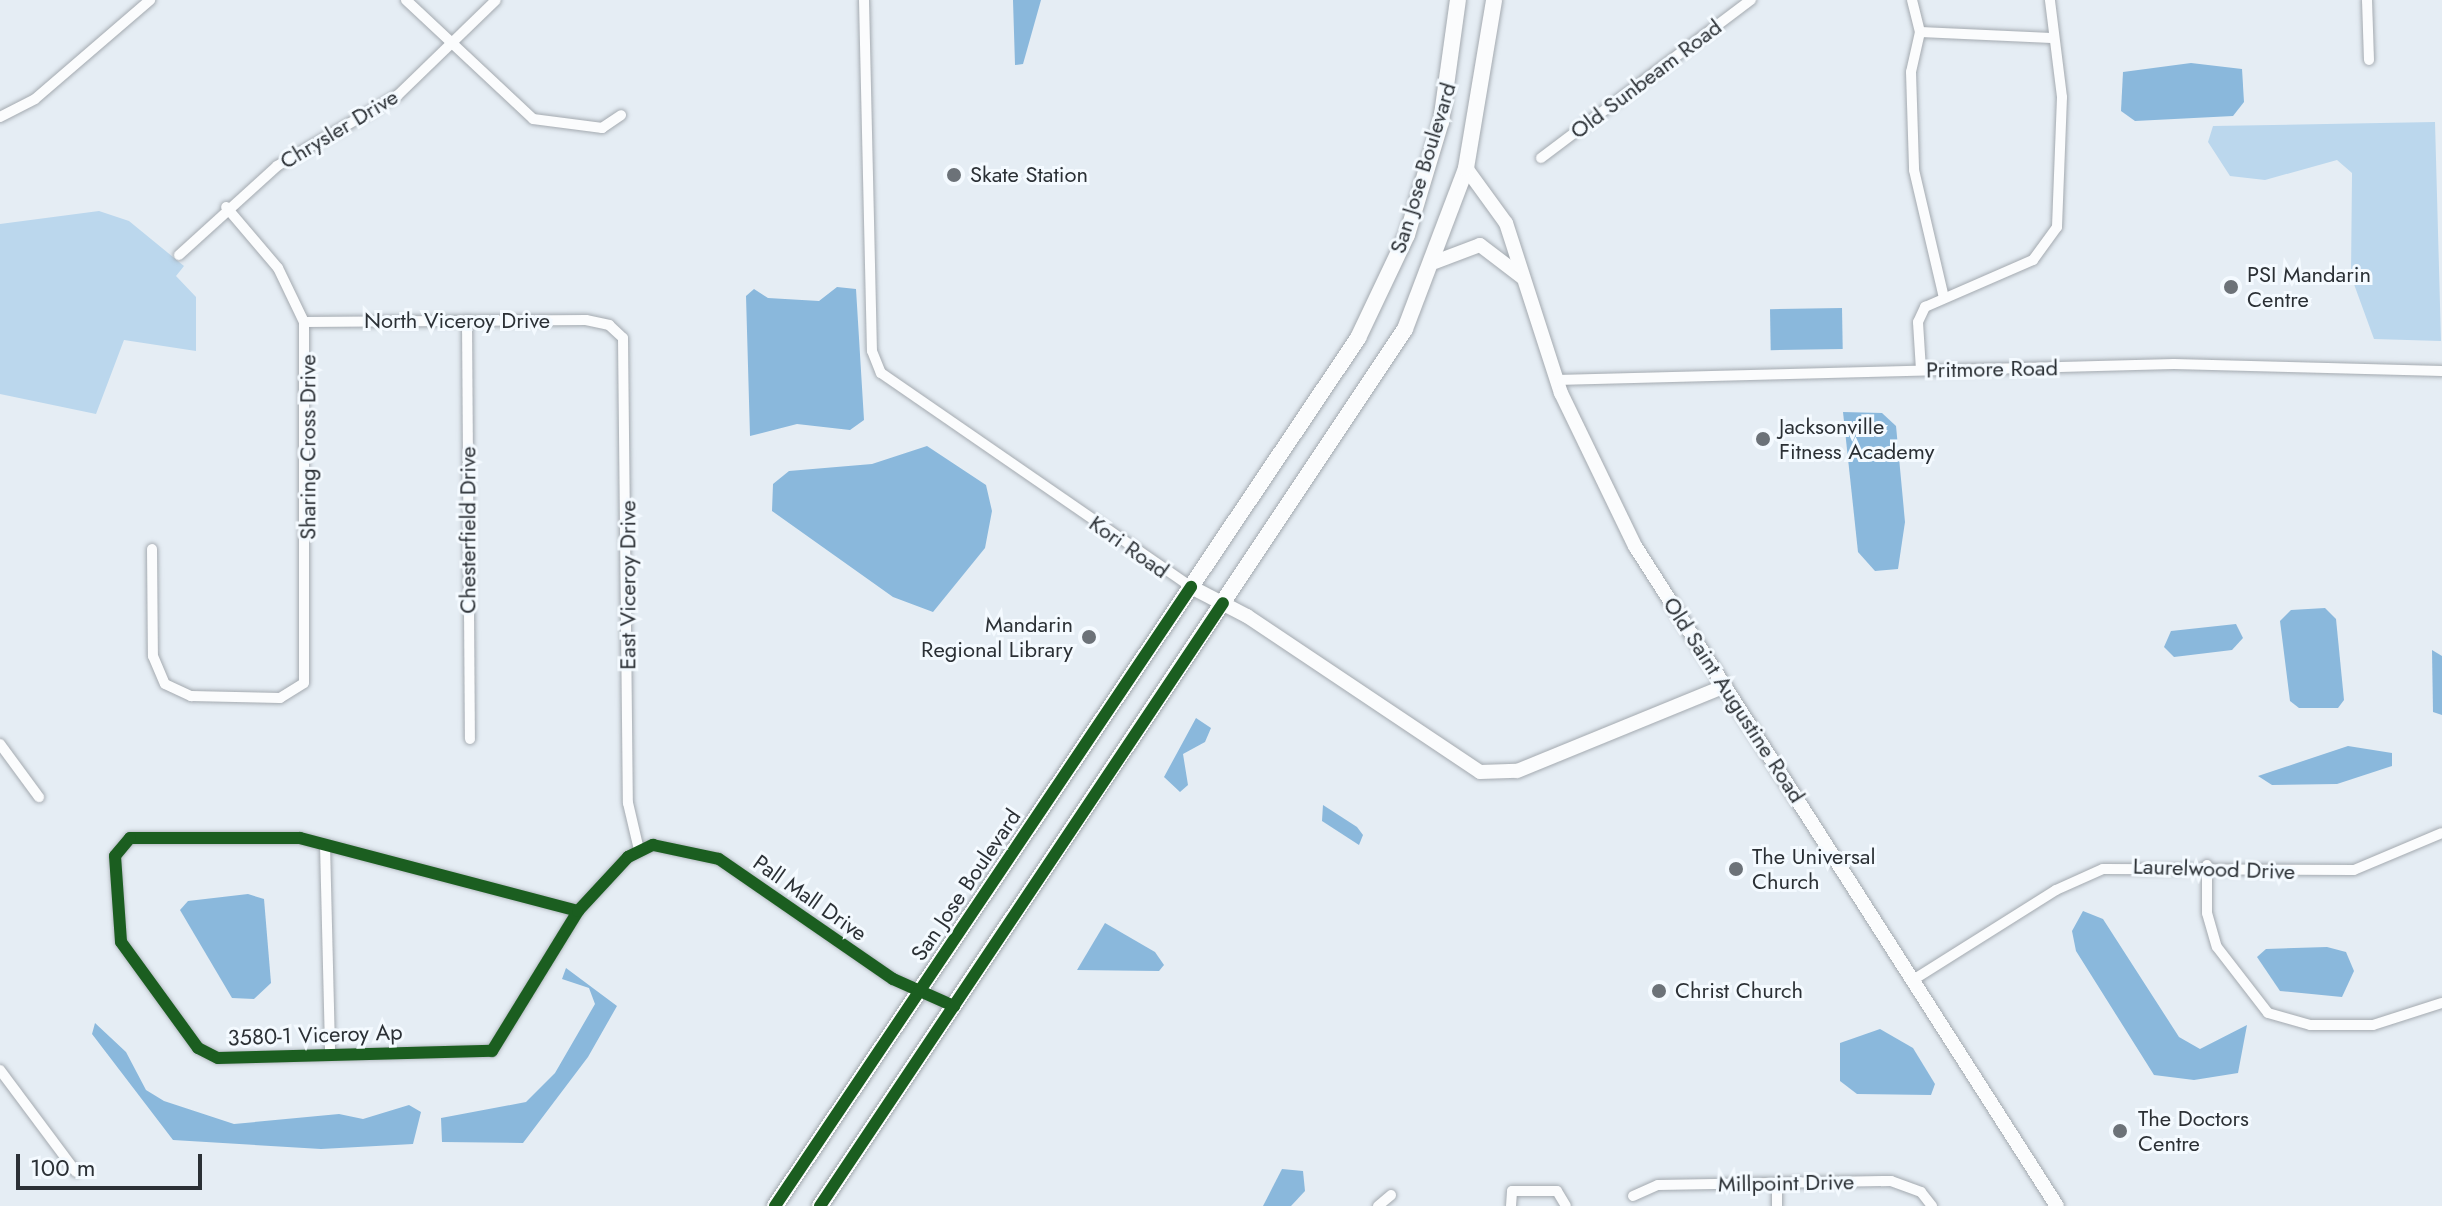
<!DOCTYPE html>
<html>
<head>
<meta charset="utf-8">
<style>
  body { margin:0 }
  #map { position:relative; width:2442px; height:1206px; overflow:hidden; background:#e5edf4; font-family:Jost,sans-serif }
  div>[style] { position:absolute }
  .green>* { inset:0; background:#bbd7ed }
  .water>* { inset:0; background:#8ab8dc; transform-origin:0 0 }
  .roads { filter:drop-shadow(0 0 2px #a4aab0) drop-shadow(0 0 2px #a4aab0) }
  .street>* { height:10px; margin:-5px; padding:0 5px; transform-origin:5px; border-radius:5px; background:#fbfcfd }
  .secondary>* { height:14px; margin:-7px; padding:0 7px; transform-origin:7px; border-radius:7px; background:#fbfcfd }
  .primary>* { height:16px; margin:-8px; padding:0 8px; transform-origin:8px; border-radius:8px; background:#fbfcfd }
  .cycleway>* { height:12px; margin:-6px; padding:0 6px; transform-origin:6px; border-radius:6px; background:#1b5e20 }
  .dots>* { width:22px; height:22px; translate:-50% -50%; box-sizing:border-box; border:4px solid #f4faff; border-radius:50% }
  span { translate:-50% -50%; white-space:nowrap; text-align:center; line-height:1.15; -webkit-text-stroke:6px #f4faff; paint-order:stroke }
  .street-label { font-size:22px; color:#2b3035 }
  .poi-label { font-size:22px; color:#2b3035 }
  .left { translate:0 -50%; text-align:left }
  .right { translate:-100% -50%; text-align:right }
  .scale { position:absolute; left:16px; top:1154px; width:186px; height:36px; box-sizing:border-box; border:4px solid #2b3035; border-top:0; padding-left:10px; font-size:24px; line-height:28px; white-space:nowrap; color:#2b3035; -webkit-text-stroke:6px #f4faff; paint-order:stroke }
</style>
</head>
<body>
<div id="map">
  <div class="green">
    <i style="clip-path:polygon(2435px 122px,2441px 341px,2374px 339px,2351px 276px,2352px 173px,2337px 160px,2265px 180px,2230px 176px,2208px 142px,2213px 126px)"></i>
    <i style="clip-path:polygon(99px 211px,129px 221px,184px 266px,176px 276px,196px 297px,196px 351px,124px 340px,96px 414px,0 394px,0 224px)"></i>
  </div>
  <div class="water">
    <i style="clip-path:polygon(1013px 0,1041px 0,1023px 64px,1015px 65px)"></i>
    <i style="clip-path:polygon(2191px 63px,2242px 69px,2244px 102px,2233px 116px,2135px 121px,2121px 111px,2123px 72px)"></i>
    <i style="clip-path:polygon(837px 287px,856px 289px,864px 420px,850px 430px,797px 424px,750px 436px,746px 296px,754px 289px,768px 298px,819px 301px)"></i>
    <i style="left:1842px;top:308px;width:41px;height:72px;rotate:89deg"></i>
    <i style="clip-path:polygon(1843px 412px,1882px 413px,1896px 426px,1905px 522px,1898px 569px,1875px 571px,1858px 552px)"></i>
    <i style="clip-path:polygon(927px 446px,986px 485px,992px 511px,985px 548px,933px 612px,893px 597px,772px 511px,773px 484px,789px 471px,872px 464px)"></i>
    <i style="clip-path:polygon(2325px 608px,2336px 619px,2344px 700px,2338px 708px,2299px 708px,2290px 701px,2280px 621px,2291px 610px)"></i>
    <i style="clip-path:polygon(2236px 624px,2243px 638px,2232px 650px,2174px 657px,2164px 647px,2171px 631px)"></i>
    <i style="clip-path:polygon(2432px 650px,2442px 656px,2442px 715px,2433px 712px)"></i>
    <i style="clip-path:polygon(1196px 718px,1211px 728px,1205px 742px,1183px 754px,1188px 785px,1180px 792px,1164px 777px)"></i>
    <i style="clip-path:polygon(2348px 746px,2392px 753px,2392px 766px,2337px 784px,2272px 785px,2258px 776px)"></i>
    <i style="clip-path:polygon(1323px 805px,1357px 827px,1363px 835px,1359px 845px,1322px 821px)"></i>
    <i style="clip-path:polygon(248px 894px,264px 899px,271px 983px,254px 999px,232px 998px,180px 910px,188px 901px)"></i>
    <i style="clip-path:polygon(2083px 911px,2103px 919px,2179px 1037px,2200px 1049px,2247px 1025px,2238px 1073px,2194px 1080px,2154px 1075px,2076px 951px,2072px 931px)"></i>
    <i style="clip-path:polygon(1105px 923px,1155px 952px,1164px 965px,1159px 971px,1077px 970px)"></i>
    <i style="clip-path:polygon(2327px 947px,2346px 952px,2354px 971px,2342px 997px,2280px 991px,2257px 957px,2266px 949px)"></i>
    <i style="clip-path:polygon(566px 968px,617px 1006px,588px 1057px,523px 1143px,442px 1142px,441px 1118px,526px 1102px,555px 1073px,595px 1004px,589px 988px,562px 979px)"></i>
    <i style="clip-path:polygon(95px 1023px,126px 1052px,146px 1090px,164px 1101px,234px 1124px,339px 1114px,363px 1119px,409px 1105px,421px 1112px,413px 1144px,321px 1149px,173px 1140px,92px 1034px)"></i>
    <i style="clip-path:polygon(1880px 1029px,1913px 1048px,1935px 1084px,1931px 1095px,1857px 1094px,1840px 1081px,1840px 1043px)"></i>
    <i style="clip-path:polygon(1282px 1169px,1303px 1171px,1305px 1191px,1291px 1206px,1263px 1206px)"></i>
  </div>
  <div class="roads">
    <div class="street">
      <i style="left:406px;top:0;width:174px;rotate:43.1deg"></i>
      <i style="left:533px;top:119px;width:70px;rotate:7.4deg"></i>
      <i style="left:602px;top:128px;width:23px;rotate:-34deg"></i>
      <i style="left:864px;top:0;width:351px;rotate:88.7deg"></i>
      <i style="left:872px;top:351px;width:24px;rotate:68deg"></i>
      <i style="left:881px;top:373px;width:377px;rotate:34.6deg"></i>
      <i style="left:1912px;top:0;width:33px;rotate:76deg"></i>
      <i style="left:1920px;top:32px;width:41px;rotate:102.7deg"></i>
      <i style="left:1911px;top:72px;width:98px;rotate:88.2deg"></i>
      <i style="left:1914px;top:170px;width:131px;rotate:76.8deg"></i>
      <i style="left:2367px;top:0;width:60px;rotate:88.1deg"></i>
      <i style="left:1920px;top:32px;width:132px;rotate:2.6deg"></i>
      <i style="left:0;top:117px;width:39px;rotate:-27deg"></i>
      <i style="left:35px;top:99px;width:152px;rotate:-40.7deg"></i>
      <i style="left:1541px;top:158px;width:263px;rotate:-37deg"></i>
      <i style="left:179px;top:255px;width:132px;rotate:-42.2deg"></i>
      <i style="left:277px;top:166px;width:140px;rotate:-30.4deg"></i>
      <i style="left:398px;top:95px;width:136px;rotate:-44.1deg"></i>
      <i style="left:467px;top:320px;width:419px;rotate:89.6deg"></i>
      <i style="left:304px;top:322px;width:282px;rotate:-0.4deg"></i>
      <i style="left:586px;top:320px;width:24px;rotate:12deg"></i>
      <i style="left:609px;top:325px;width:19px;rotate:43deg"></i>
      <i style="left:623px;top:338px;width:465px;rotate:89.4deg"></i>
      <i style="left:628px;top:803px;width:48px;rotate:76.8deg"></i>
      <i style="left:1921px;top:370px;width:48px;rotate:-93.6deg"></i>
      <i style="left:1918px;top:322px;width:17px;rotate:-65deg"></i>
      <i style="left:1925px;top:307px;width:118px;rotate:-23.5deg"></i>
      <i style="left:2033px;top:260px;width:41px;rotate:-54deg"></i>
      <i style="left:2057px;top:227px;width:130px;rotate:-87.8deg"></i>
      <i style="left:2062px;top:97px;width:98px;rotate:-97.1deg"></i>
      <i style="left:1556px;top:380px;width:618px;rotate:-1.48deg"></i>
      <i style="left:2174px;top:364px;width:268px;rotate:1.5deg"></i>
      <i style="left:152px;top:549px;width:107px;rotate:89.5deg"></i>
      <i style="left:153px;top:656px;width:30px;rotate:67deg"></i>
      <i style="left:165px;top:684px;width:29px;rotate:25deg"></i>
      <i style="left:191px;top:696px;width:89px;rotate:1.3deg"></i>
      <i style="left:280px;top:698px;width:28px;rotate:-32deg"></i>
      <i style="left:304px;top:683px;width:361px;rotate:-90deg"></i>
      <i style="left:304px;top:322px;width:60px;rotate:-115.7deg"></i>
      <i style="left:278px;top:268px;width:80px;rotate:-130.4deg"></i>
      <i style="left:0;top:744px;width:66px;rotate:53.7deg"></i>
      <i style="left:325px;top:844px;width:210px;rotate:88.6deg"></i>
      <i style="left:2207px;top:865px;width:48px;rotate:90deg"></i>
      <i style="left:2207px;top:913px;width:35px;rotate:74deg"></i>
      <i style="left:2217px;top:947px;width:83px;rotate:52.3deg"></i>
      <i style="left:2268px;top:1013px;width:44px;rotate:15.9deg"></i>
      <i style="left:2310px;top:1025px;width:63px"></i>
      <i style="left:2373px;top:1025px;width:72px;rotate:-17.7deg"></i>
      <i style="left:578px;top:911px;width:287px;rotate:-165.3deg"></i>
      <i style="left:300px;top:838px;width:170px;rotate:180deg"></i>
      <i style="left:130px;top:838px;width:23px;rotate:130deg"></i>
      <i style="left:115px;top:856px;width:86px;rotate:86deg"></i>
      <i style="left:121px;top:942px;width:131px;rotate:54deg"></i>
      <i style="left:198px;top:1048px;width:22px;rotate:27deg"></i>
      <i style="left:218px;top:1058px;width:274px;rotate:-1.5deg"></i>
      <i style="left:492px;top:1051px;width:164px;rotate:-58.4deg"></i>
      <i style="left:578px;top:911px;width:74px;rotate:-47.2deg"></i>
      <i style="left:628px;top:857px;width:28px;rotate:-26deg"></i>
      <i style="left:653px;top:845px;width:67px;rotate:12deg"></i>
      <i style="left:719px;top:859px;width:211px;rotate:34.6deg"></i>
      <i style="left:893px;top:979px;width:67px;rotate:23.9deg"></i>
      <i style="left:1913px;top:980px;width:169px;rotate:-32.2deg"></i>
      <i style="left:2056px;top:890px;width:51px;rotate:-24.1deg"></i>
      <i style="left:2103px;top:869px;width:251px;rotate:0.2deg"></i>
      <i style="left:2354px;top:870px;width:95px;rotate:-22.8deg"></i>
      <i style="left:0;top:1070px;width:127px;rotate:53.3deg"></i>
      <i style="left:1777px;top:1183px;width:23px;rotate:90deg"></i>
      <i style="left:1633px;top:1196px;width:27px;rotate:-24deg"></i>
      <i style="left:1658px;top:1185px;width:233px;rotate:-1deg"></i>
      <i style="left:1891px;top:1181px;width:32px;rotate:20deg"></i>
      <i style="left:1921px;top:1192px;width:18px;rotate:52deg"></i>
      <i style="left:1378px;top:1206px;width:17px;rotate:-40deg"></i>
      <i style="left:1511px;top:1206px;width:15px;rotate:-86deg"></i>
      <i style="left:1512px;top:1191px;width:45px"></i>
      <i style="left:1557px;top:1191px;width:17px;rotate:59deg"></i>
    </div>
    <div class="secondary">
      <i style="left:1466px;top:168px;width:68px;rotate:54deg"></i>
      <i style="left:1506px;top:223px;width:179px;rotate:72.1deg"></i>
      <i style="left:1561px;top:393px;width:170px;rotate:64.2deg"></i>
      <i style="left:1635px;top:546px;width:783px;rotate:57.41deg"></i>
      <i style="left:1435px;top:262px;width:48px;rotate:-20.7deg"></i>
      <i style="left:1480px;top:245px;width:53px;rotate:37.3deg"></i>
      <i style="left:1191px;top:587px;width:63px;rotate:27.4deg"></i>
      <i style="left:1247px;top:616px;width:280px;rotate:33.8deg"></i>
      <i style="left:1480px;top:772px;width:37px;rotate:-2deg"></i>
      <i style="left:1517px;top:771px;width:225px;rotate:-22.2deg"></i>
    </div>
    <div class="primary">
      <i style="left:775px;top:1206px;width:1046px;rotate:-56.11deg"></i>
      <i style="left:1358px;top:338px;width:114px;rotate:-64.6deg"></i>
      <i style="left:1407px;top:235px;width:118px;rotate:-73.3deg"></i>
      <i style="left:1441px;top:122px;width:123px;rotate:-82.1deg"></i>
      <i style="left:820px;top:1206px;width:1054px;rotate:-56.29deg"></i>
      <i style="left:1405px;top:329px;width:172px;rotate:-69.2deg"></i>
      <i style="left:1466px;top:168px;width:170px;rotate:-80.5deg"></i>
    </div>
  </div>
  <div class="cycleway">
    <i style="left:578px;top:911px;width:287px;rotate:-165.3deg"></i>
    <i style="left:300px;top:838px;width:170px;rotate:180deg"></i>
    <i style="left:130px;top:838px;width:23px;rotate:130deg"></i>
    <i style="left:115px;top:856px;width:86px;rotate:86deg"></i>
    <i style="left:121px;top:942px;width:131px;rotate:54deg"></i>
    <i style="left:198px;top:1048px;width:22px;rotate:27deg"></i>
    <i style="left:218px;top:1058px;width:274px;rotate:-1.5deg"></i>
    <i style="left:492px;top:1051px;width:164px;rotate:-58.4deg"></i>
    <i style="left:578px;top:911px;width:74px;rotate:-47.2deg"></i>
    <i style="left:628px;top:857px;width:28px;rotate:-26deg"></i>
    <i style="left:653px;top:845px;width:67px;rotate:12deg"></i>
    <i style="left:719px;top:859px;width:211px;rotate:34.6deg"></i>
    <i style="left:893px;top:979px;width:67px;rotate:23.9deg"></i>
    <i style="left:775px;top:1206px;width:746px;rotate:-56.1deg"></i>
    <i style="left:820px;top:1206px;width:725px;rotate:-56.24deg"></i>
  </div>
  <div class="dots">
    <i style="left:954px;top:175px;background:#6c7278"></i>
    <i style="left:2231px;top:287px;background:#6c7278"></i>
    <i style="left:1763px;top:439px;background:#6c7278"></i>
    <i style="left:1089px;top:637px;background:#6c7278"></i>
    <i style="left:1736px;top:869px;background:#6c7278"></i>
    <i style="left:1659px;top:991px;background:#6c7278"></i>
    <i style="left:2120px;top:1131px;background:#6c7278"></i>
  </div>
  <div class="street-label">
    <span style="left:1646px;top:79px;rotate:-37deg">Old Sunbeam Road</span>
    <span style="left:339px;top:129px;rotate:-31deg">Chrysler Drive</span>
    <span style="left:1423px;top:168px;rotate:-73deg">San Jose Boulevard</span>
    <span style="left:457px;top:321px">North Viceroy Drive</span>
    <span style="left:1992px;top:369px;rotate:-1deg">Pritmore Road</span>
    <span style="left:308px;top:447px;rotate:-90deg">Sharing Cross Drive</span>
    <span style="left:468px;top:530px;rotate:-90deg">Chesterfield Drive</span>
    <span style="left:1129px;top:547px;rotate:35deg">Kori Road</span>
    <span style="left:628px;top:585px;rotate:-90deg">East Viceroy Drive</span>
    <span style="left:1734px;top:700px;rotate:57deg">Old Saint Augustine Road</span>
    <span style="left:2214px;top:869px;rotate:2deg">Laurelwood Drive</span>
    <span style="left:966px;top:885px;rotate:-56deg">San Jose Boulevard</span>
    <span style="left:810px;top:898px;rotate:35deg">Pall Mall Drive</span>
    <span style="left:315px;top:1035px;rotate:-2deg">3580-1 Viceroy Ap</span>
    <span style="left:1786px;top:1183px;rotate:-1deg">Millpoint Drive</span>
  </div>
  <div class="poi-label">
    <span class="left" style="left:970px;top:175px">Skate Station</span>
    <span class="left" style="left:2247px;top:287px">PSI Mandarin<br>Centre</span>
    <span class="left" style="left:1779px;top:439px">Jacksonville<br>Fitness Academy</span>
    <span class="right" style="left:1073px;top:637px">Mandarin<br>Regional Library</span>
    <span class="left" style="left:1752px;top:869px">The Universal<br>Church</span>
    <span class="left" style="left:1675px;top:991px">Christ Church</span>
    <span class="left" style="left:2138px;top:1131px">The Doctors<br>Centre</span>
  </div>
  <div class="scale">100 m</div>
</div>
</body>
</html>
